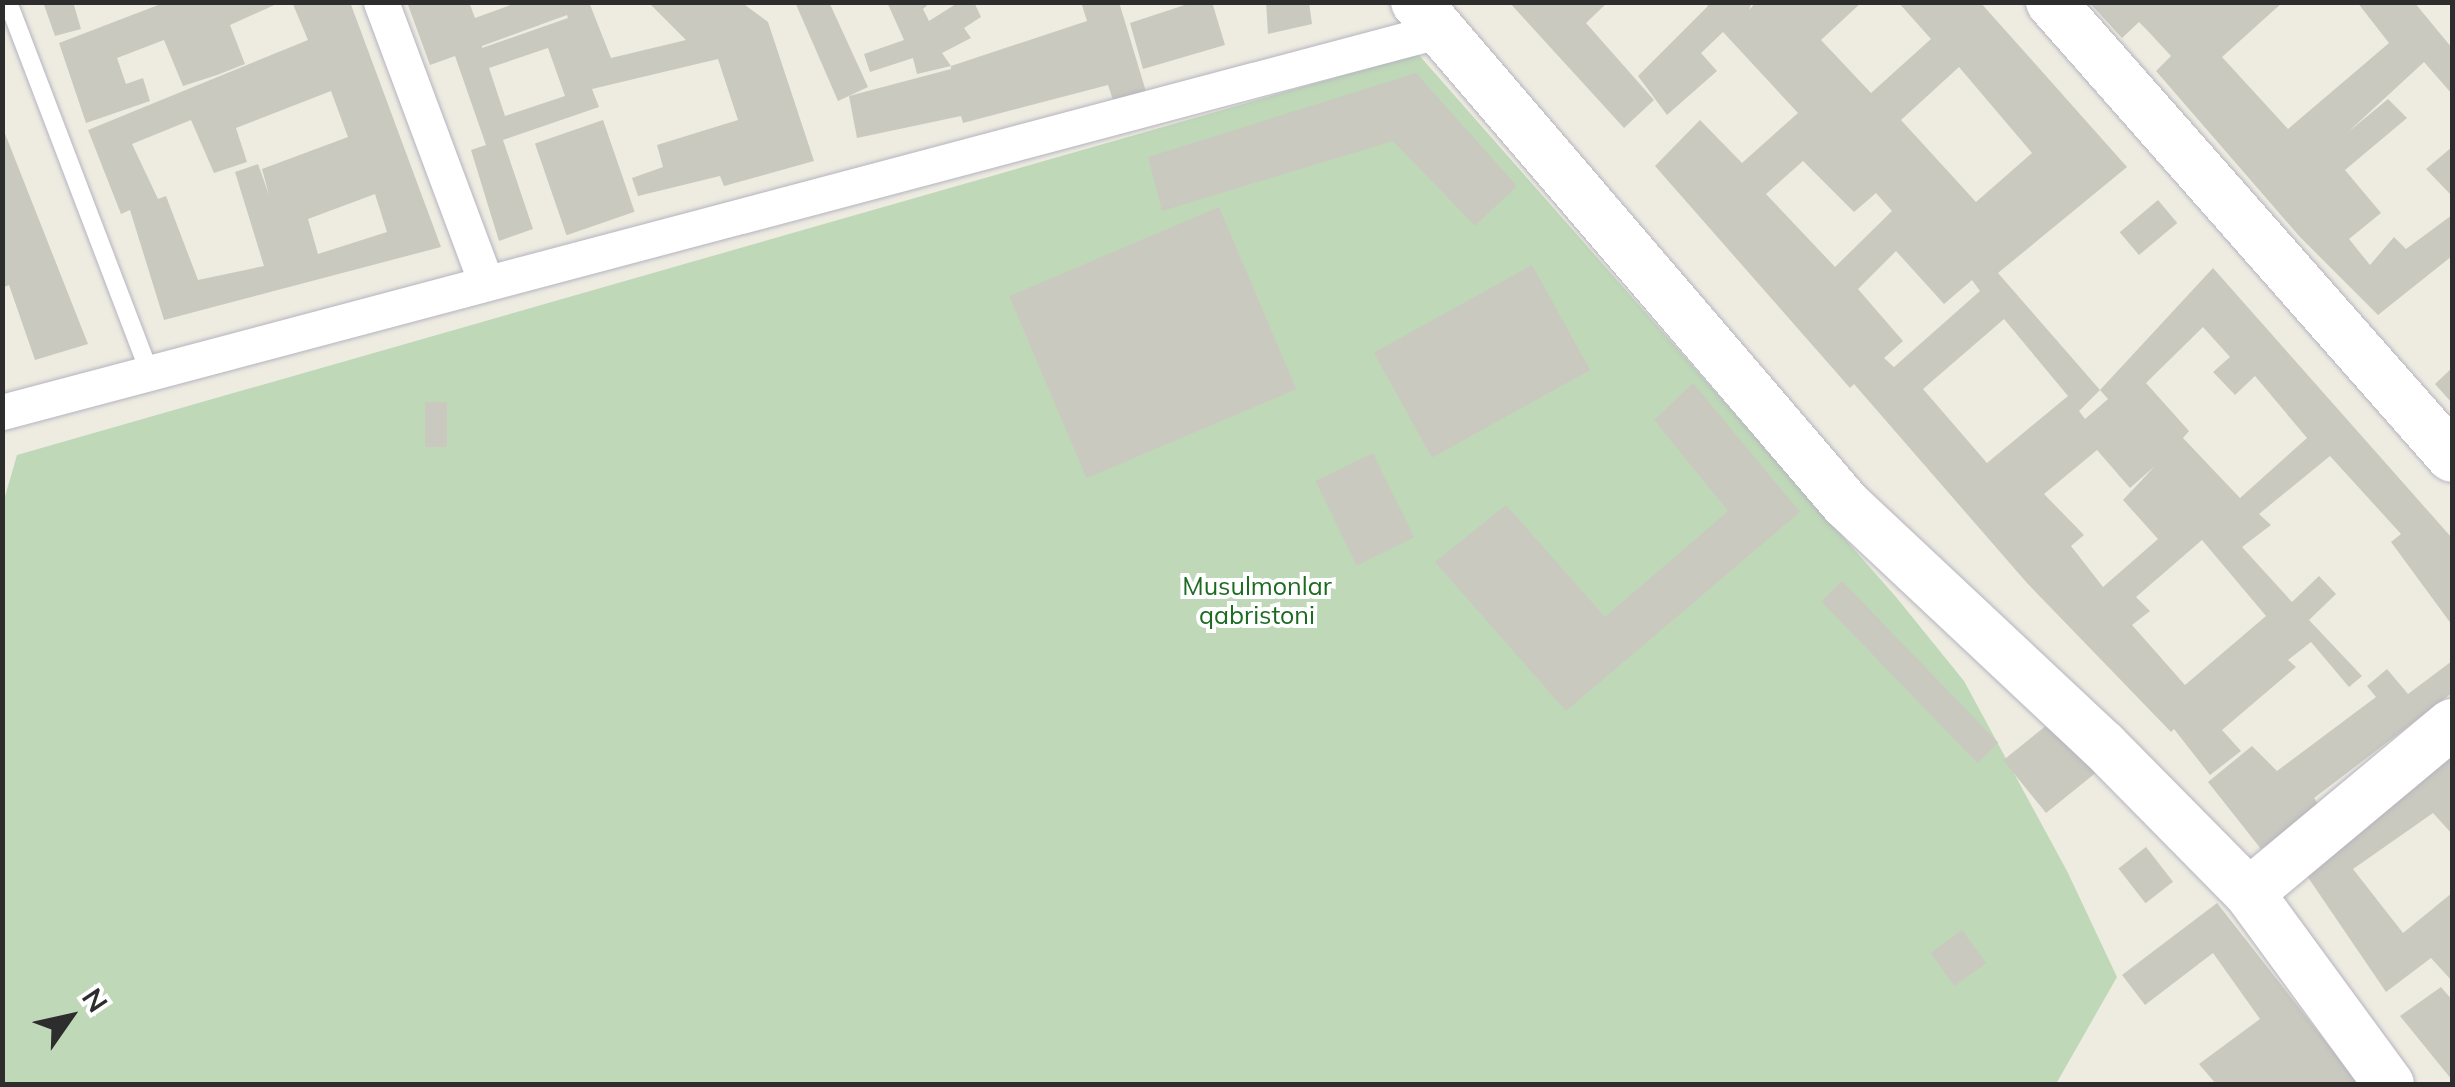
<!DOCTYPE html>
<html>
<head>
<meta charset="utf-8">
<style>
  body { margin:0 }
  #map { position:relative; width:2455px; height:1087px; overflow:hidden; background:#eeece1; font-family:Mulish,sans-serif }
  div>[style] { position:absolute }
  .cemetery>* { inset:0; background:#bfd8b8 }
  .building>* { inset:0; background:#cac9bf; transform-origin:0 0 }
  .roads { filter:drop-shadow(0 0 2px #b5b4c0) drop-shadow(0 0 2px #b5b4c0) }
  .lane>* { height:18px; margin:-9px; padding:0 9px; transform-origin:9px; border-radius:9px; background:#fff }
  .street>* { height:35px; margin:-17.5px; padding:0 17.5px; transform-origin:17.5px; border-radius:17.5px; background:#fff }
  .secondary>* { height:50px; margin:-25px; padding:0 25px; transform-origin:25px; border-radius:25px; background:#fff }
  span { translate:-50% -50%; white-space:nowrap; text-align:center; line-height:1.15; -webkit-text-stroke:8px #fff; paint-order:stroke }
  .park-label { font-size:25px; color:#1d6b22 }
  .frame { position:absolute; inset:0; border:5px solid #2d2d2d; pointer-events:none }
  .north { position:absolute; left:20px; top:967px; width:100px; height:100px; -webkit-text-stroke:8px #fff; paint-order:stroke; rotate:56deg; font-size:28px; font-weight:700; line-height:40px; text-align:center; color:#2d2d2d }
  .north::after { content:''; display:block; margin:auto; width:35px; height:45px; background:#2d2d2d; clip-path:polygon(50% 0,100% 100%,50% 72%,0 100%) }
</style>
</head>
<body>
<div id="map">
  <div class="cemetery">
    <i style="clip-path:polygon(1418px 54px,1896px 597px,1964px 681px,2067px 871px,2117px 977px,2056px 1084px,3px 1084px,2px 507px,17px 455px)"></i>
  </div>
  <div class="building">
    <i style="clip-path:polygon(43px 2px,73px 2px,81px 29px,55px 36px)"></i>
    <i style="clip-path:polygon(166px 2px,281px 2px,230px 25px,245px 64px,217px 75px,183px 86px,164px 40px,117px 58px,126px 84px,143px 78px,150px 101px,86px 123px,59px 43px)"></i>
    <i style="clip-path:polygon(evenodd,292px 2px,350px 2px,441px 247px,164px 320px,130px 210px,121px 214px,88px 130px,308px 40px,292px 2px,331px 91px,348px 137px,262px 169px,269px 195px,258px 164px,235px 172px,264px 266px,198px 280px,166px 196px,158px 199px,132px 144px,191px 120px,214px 173px,247px 162px,236px 128px,331px 91px,292px 2px,375px 194px,387px 232px,318px 254px,308px 219px,375px 194px)"></i>
    <i style="clip-path:polygon(evenodd,407px 2px,469px 2px,475px 18px,519px 2px,589px 2px,611px 58px,686px 40px,648px 2px,741px 2px,768px 22px,814px 161px,724px 186px,720px 176px,638px 196px,632px 178px,663px 167px,657px 145px,738px 120px,718px 59px,592px 89px,599px 107px,503px 140px,533px 229px,499px 241px,471px 150px,486px 145px,455px 56px,430px 65px,407px 2px,567px 15px,568px 18px,482px 48px,482px 46px,567px 15px,407px 2px,548px 48px,565px 96px,505px 116px,489px 68px,548px 48px)"></i>
    <i style="clip-path:polygon(795px 2px,829px 2px,868px 87px,838px 101px)"></i>
    <i style="clip-path:polygon(887px 2px,931px 2px,923px 9px,929px 21px,959px 2px,974px 2px,981px 17px,964px 28px,971px 38px,942px 53px,951px 66px,917px 74px,913px 58px,870px 72px,864px 54px,904px 40px)"></i>
    <i style="clip-path:polygon(1081px 2px,1119px 2px,1147px 95px,1114px 103px,1108px 85px,963px 123px,961px 116px,857px 138px,849px 96px,951px 69px,951px 66px,1087px 21px)"></i>
    <i style="clip-path:polygon(1194px 2px,1212px 2px,1225px 45px,1143px 69px,1130px 23px)"></i>
    <i style="clip-path:polygon(1266px 2px,1309px 2px,1312px 24px,1268px 34px)"></i>
    <i style="clip-path:polygon(1509px 2px,1608px 2px,1586px 23px,1654px 100px,1624px 128px)"></i>
    <i style="clip-path:polygon(evenodd,1705px 2px,1752px 2px,1749px 10px,1756px 2px,1862px 2px,1821px 40px,1871px 93px,1931px 39px,1898px 2px,1980px 2px,2127px 167px,1998px 273px,2100px 390px,2079px 411px,2085px 419px,2108px 399px,2100px 390px,2213px 268px,2452px 538px,2452px 625px,2391px 542px,2401px 534px,2330px 456px,2259px 514px,2271px 525px,2242px 547px,2292px 602px,2319px 576px,2336px 594px,2309px 620px,2362px 676px,2349px 687px,2311px 642px,2288px 660px,2296px 667px,2222px 730px,2241px 751px,2210px 775px,2174px 729px,2171px 732px,2027px 583px,1854px 384px,1850px 388px,1655px 166px,1700px 120px,1742px 163px,1798px 113px,1723px 32px,1701px 53px,1717px 71px,1667px 115px,1638px 76px,1708px 6px,1705px 2px,1959px 67px,2032px 153px,1976px 202px,1901px 120px,1959px 67px,1705px 2px,1803px 161px,1854px 212px,1876px 193px,1892px 211px,1835px 267px,1766px 194px,1803px 161px,1705px 2px,1896px 251px,1944px 304px,1972px 280px,1980px 291px,1894px 367px,1884px 358px,1903px 341px,1858px 289px,1896px 251px,1705px 2px,2004px 319px,2068px 396px,1987px 463px,1923px 389px,2004px 319px,1705px 2px,2203px 327px,2230px 357px,2213px 372px,2235px 395px,2255px 376px,2307px 438px,2240px 498px,2183px 438px,2189px 431px,2146px 383px,2203px 327px,1705px 2px,2097px 450px,2130px 488px,2155px 466px,2123px 500px,2158px 539px,2103px 587px,2071px 546px,2084px 535px,2044px 494px,2097px 450px,1705px 2px,2202px 540px,2266px 616px,2185px 685px,2132px 625px,2150px 611px,2136px 597px,2202px 540px)"></i>
    <i style="clip-path:polygon(2089px 2px,2283px 2px,2222px 57px,2288px 129px,2389px 43px,2357px 2px,2414px 2px,2452px 48px,2452px 94px,2424px 62px,2347px 133px,2388px 99px,2407px 118px,2345px 170px,2381px 213px,2349px 239px,2370px 265px,2394px 237px,2406px 249px,2452px 215px,2452px 256px,2378px 315px,2300px 237px,2156px 71px,2171px 56px,2146px 29px,2139px 22px,2122px 38px)"></i>
    <i style="clip-path:polygon(1416px 73px,1517px 186px,1475px 226px,1393px 141px,1162px 211px,1148px 157px)"></i>
    <i style="left:603px;top:120px;width:97px;height:72px;rotate:71deg"></i>
    <i style="clip-path:polygon(2px 126px,88px 344px,35px 360px,9px 285px,2px 288px)"></i>
    <i style="clip-path:polygon(2452px 147px,2452px 196px,2426px 169px)"></i>
    <i style="left:2158px;top:200px;width:30px;height:50px;rotate:50deg"></i>
    <i style="left:1219px;top:207px;width:198px;height:228px;rotate:67deg"></i>
    <i style="left:1532px;top:265px;width:120px;height:181px;rotate:61deg"></i>
    <i style="clip-path:polygon(2452px 368px,2452px 403px,2435px 384px)"></i>
    <i style="clip-path:polygon(1693px 383px,1800px 512px,1566px 711px,1435px 562px,1506px 505px,1605px 617px,1728px 511px,1654px 420px)"></i>
    <i style="left:425px;top:402px;width:22px;height:45px"></i>
    <i style="left:1373px;top:453px;width:94px;height:64px;rotate:64deg"></i>
    <i style="left:1842px;top:581px;width:225px;height:29px;rotate:46deg"></i>
    <i style="clip-path:polygon(2452px 661px,2452px 693px,2314px 798px,2320px 807px,2261px 849px,2208px 782px,2252px 746px,2277px 771px,2376px 697px,2367px 686px,2387px 669px,2408px 694px)"></i>
    <i style="left:2053px;top:720px;width:68px;height:64px;rotate:51deg"></i>
    <i style="clip-path:polygon(2452px 755px,2452px 834px,2433px 813px,2353px 869px,2403px 933px,2452px 893px,2452px 981px,2431px 958px,2386px 992px,2303px 870px)"></i>
    <i style="left:2146px;top:847px;width:44px;height:35px;rotate:52deg"></i>
    <i style="clip-path:polygon(2217px 903px,2359px 1084px,2216px 1084px,2199px 1064px,2260px 1019px,2213px 953px,2145px 1005px,2122px 975px)"></i>
    <i style="left:1962px;top:930px;width:41px;height:39px;rotate:54deg"></i>
    <i style="clip-path:polygon(2441px 987px,2452px 1000px,2452px 1080px,2400px 1016px)"></i>
  </div>
  <div class="roads">
    <div class="lane">
      <i style="left:8px;top:2px;width:397px;rotate:69.1deg"></i>
    </div>
    <div class="street">
      <i style="left:381px;top:2px;width:300px;rotate:69.5deg"></i>
      <i style="left:2px;top:412px;width:1486px;rotate:-14.86deg"></i>
    </div>
    <div class="secondary">
      <i style="left:1416px;top:2px;width:661px;rotate:49.42deg"></i>
      <i style="left:1846px;top:504px;width:352px;rotate:43.2deg"></i>
      <i style="left:2103px;top:745px;width:208px;rotate:45.4deg"></i>
      <i style="left:2249px;top:893px;width:237px;rotate:53.8deg"></i>
      <i style="left:2051px;top:2px;width:606px;rotate:48.61deg"></i>
      <i style="left:2249px;top:893px;width:264px;rotate:-39.8deg"></i>
    </div>
  </div>
  <div class="park-label">
    <span style="left:1257px;top:601px">Musulmonlar<br>qabristoni</span>
  </div>
  <div class="frame"></div>
  <div class="north">N</div>
</div>
</body>
</html>
